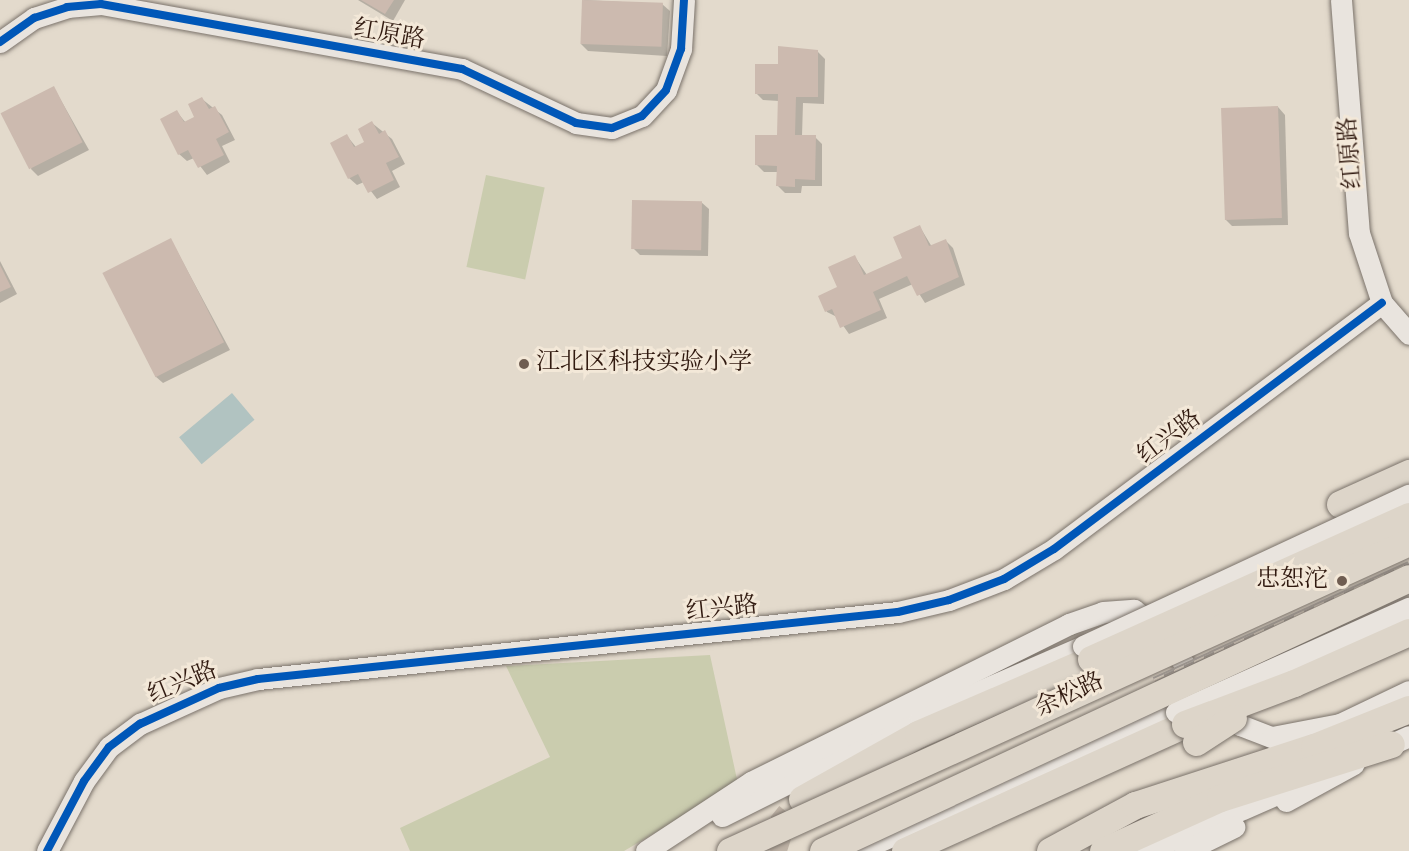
<!DOCTYPE html>
<html>
<head>
<meta charset="utf-8">
<style>
  body { margin:0 }
  #map { position:relative; width:1409px; height:851px; overflow:hidden; background:#e3dacc; font-family:"Sorts Mill Goudy","Noto Serif SC",serif }
  div>[style] { position:absolute }
  .green>* { inset:0; background:#caccae; transform-origin:0 0 }
  .water>* { inset:0; background:#b1c3c1; transform-origin:0 0 }
  .shadow>* { inset:0; background:#0003 }
  .building>* { inset:0; background:#ccbaaf; transform-origin:0 0 }
  .highway-tunnel>* { height:27px; margin-top:-13.5px; transform-origin:0; background:repeating-linear-gradient(90deg,#bfb3a6 0 27px,transparent 0 41px) }
  .roads { filter:drop-shadow(0 0 2px #7a726a) drop-shadow(0 0 2px #7a726a) }
  .secondary>* { height:21px; margin:-10.5px; padding:0 10.5px; transform-origin:10.5px; border-radius:10.5px; background:#e9e4de }
  .highway>* { height:27px; margin:-13.5px; padding:0 13.5px; transform-origin:13.5px; border-radius:13.5px; background:#ddd5c9 }
  .rail>* { height:6px; margin-top:-3px; transform-origin:0; background:repeating-linear-gradient(90deg,#f3e8d8 0 11px,#a7a09a 0 22px); box-sizing:border-box; border-block:2px solid #a7a09a }
  .bridges { filter:drop-shadow(0 0 2px #7a726a) drop-shadow(0 0 2px #7a726a) }
  .secondary-bridge>* { height:21px; margin:-10.5px; padding:0 10.5px; transform-origin:10.5px; border-radius:10.5px; background:#e9e4de }
  .highway-bridge>* { height:27px; margin:-13.5px; padding:0 13.5px; transform-origin:13.5px; border-radius:13.5px; background:#ddd5c9 }
  .cycleway>* { height:8px; margin:-4px; padding:0 4px; transform-origin:4px; border-radius:4px; background:#0057b8 }
  .dots>* { width:16px; height:16px; translate:-50% -50%; box-sizing:border-box; border:3px solid #f3e8d8; border-radius:50% }
  span { translate:-50% -50%; white-space:nowrap; text-align:center; line-height:1.15; -webkit-text-stroke:6px #f3e8d8; paint-order:stroke }
  .street-label { font-size:24px; color:#30190f }
  .poi-label { font-size:24px; color:#30190f }
  .left { translate:0 -50%; text-align:left }
  .right { translate:-100% -50%; text-align:right }
</style>
</head>
<body>
<div id="map">
  <div class="green">
    <i style="left:486px;top:175px;width:60px;height:94px;rotate:12deg"></i>
    <i style="clip-path:polygon(710px 655px,738px 784px,624px 851px,410px 851px,400px 828px,550px 757px,506px 666px)"></i>
  </div>
  <div class="water">
    <i style="left:232px;top:393px;width:35px;height:69px;rotate:50deg"></i>
  </div>
  <div class="shadow">
    <i style="clip-path:polygon(358px 0,405px 0,393px 21px)"></i>
    <i style="clip-path:polygon(584px 0,662px 4px,670px 11px,667px 56px,588px 51px,581px 44px)"></i>
    <i style="clip-path:polygon(818px 52px,825px 59px,824px 104px,803px 103px,802px 136px,815px 137px,822px 144px,822px 186px,802px 186px,801px 193px,785px 193px,778px 186px,778px 172px,764px 172px,757px 165px,779px 137px,779px 101px,763px 100px,756px 93px,779px 66px)"></i>
    <i style="clip-path:polygon(54px 88px,89px 150px,38px 176px,31px 169px)"></i>
    <i style="clip-path:polygon(202px 99px,222px 115px,235px 140px,222px 146px,230px 162px,207px 175px,194px 158px,187px 161px,179px 154px,177px 112px,186px 123px,196px 118px)"></i>
    <i style="clip-path:polygon(1278px 107px,1285px 115px,1288px 225px,1232px 226px,1225px 219px)"></i>
    <i style="clip-path:polygon(372px 123px,392px 139px,405px 164px,392px 171px,400px 187px,377px 199px,364px 182px,357px 185px,349px 178px,347px 136px,356px 147px,366px 142px)"></i>
    <i style="clip-path:polygon(701px 202px,709px 209px,708px 256px,640px 255px,633px 248px)"></i>
    <i style="clip-path:polygon(920px 227px,932px 247px,946px 241px,953px 248px,965px 285px,925px 303px,913px 284px,879px 299px,887px 318px,849px 334px,837px 317px,827px 312px,820px 296px,839px 288px,855px 257px,867px 275px,904px 259px)"></i>
    <i style="clip-path:polygon(171px 240px,230px 350px,163px 383px,155px 376px)"></i>
    <i style="clip-path:polygon(0 261px,17px 294px,0 303px)"></i>
  </div>
  <div class="building">
    <i style="clip-path:polygon(361px 0,394px 0,385px 14px)"></i>
    <i style="left:582px;top:0;width:81px;height:44px;rotate:2deg"></i>
    <i style="clip-path:polygon(778px 46px,818px 50px,818px 97px,796px 97px,795px 135px,816px 135px,815px 180px,795px 179px,795px 187px,776px 186px,777px 166px,755px 165px,755px 135px,777px 135px,778px 94px,755px 94px,755px 64px,778px 64px)"></i>
    <i style="left:54px;top:86px;width:63px;height:60px;rotate:63deg"></i>
    <i style="clip-path:polygon(202px 97px,209px 109px,215px 106px,229px 132px,216px 139px,224px 155px,198px 168px,188px 150px,178px 155px,160px 119px,177px 110px,184px 122px,194px 117px,188px 104px)"></i>
    <i style="left:1278px;top:106px;width:112px;height:57px;rotate:88deg"></i>
    <i style="clip-path:polygon(372px 121px,379px 134px,385px 130px,399px 157px,386px 163px,394px 180px,368px 193px,358px 174px,348px 179px,330px 143px,347px 134px,354px 147px,364px 142px,358px 129px)"></i>
    <i style="left:632px;top:200px;width:70px;height:49px;rotate:1deg"></i>
    <i style="clip-path:polygon(920px 225px,929px 246px,946px 239px,959px 277px,917px 296px,907px 276px,873px 292px,881px 310px,840px 328px,832px 309px,825px 312px,818px 296px,837px 287px,828px 267px,855px 255px,864px 275px,902px 258px,893px 237px)"></i>
    <i style="left:171px;top:238px;width:117px;height:77px;rotate:63deg"></i>
    <i style="clip-path:polygon(0 265px,11px 287px,0 292px)"></i>
  </div>
  <div class="highway-tunnel">
    <i style="left:773px;top:851px;width:27px;rotate:-73deg"></i>
    <i style="left:781px;top:825px;width:14px;rotate:-51deg"></i>
  </div>
  <div class="roads">
    <div class="secondary">
      <i style="left:1341px;top:0;width:234px;rotate:85.6deg"></i>
      <i style="left:1359px;top:233px;width:74px;rotate:71.8deg"></i>
      <i style="left:1382px;top:303px;width:41px;rotate:48.9deg"></i>
      <i style="left:0;top:42px;width:42px;rotate:-35.2deg"></i>
      <i style="left:34px;top:18px;width:35px;rotate:-18deg"></i>
      <i style="left:67px;top:7px;width:34px;rotate:-5deg"></i>
      <i style="left:101px;top:4px;width:367px;rotate:10.2deg"></i>
      <i style="left:462px;top:69px;width:126px;rotate:25.3deg"></i>
      <i style="left:576px;top:123px;width:36px;rotate:8deg"></i>
      <i style="left:612px;top:128px;width:32px;rotate:-22deg"></i>
      <i style="left:642px;top:116px;width:35px;rotate:-47deg"></i>
      <i style="left:666px;top:90px;width:44px;rotate:-69.9deg"></i>
      <i style="left:681px;top:49px;width:49px;rotate:-86.5deg"></i>
      <i style="left:1378px;top:750px;width:34px;rotate:-24deg"></i>
      <i style="left:1286px;top:801px;width:77px;rotate:-28.6deg"></i>
      <i style="left:722px;top:816px;width:221px;rotate:-26.6deg"></i>
      <i style="left:920px;top:717px;width:178px;rotate:-23.5deg"></i>
      <i style="left:47px;top:851px;width:79px;rotate:-62.1deg"></i>
      <i style="left:84px;top:781px;width:42px;rotate:-53.7deg"></i>
      <i style="left:109px;top:747px;width:39px;rotate:-37deg"></i>
      <i style="left:140px;top:724px;width:87px;rotate:-24.5deg"></i>
      <i style="left:219px;top:688px;width:40px;rotate:-13deg"></i>
      <i style="left:258px;top:679px;width:643px;rotate:-5.98deg"></i>
      <i style="left:898px;top:612px;width:52px;rotate:-13.2deg"></i>
      <i style="left:949px;top:600px;width:59px;rotate:-20.9deg"></i>
      <i style="left:1004px;top:579px;width:58px;rotate:-31deg"></i>
      <i style="left:1054px;top:549px;width:410px;rotate:-36.9deg"></i>
      <i style="left:646px;top:851px;width:126px;rotate:-33.3deg"></i>
      <i style="left:751px;top:782px;width:355px;rotate:-26.4deg"></i>
      <i style="left:1069px;top:624px;width:36px;rotate:-19deg"></i>
      <i style="left:1103px;top:612px;width:31px;rotate:-4deg"></i>
      <i style="left:1134px;top:610px;width:36px;rotate:39deg"></i>
      <i style="left:1162px;top:633px;width:86px;rotate:54.5deg"></i>
      <i style="left:1212px;top:703px;width:36px;rotate:38deg"></i>
      <i style="left:1240px;top:725px;width:34px;rotate:21deg"></i>
      <i style="left:1272px;top:737px;width:69px;rotate:-10.8deg"></i>
      <i style="left:1340px;top:724px;width:76px;rotate:-25.6deg"></i>
      <i style="left:857px;top:851px;width:348px;rotate:-23.5deg"></i>
      <i style="left:1147px;top:851px;width:164px;rotate:-23.7deg"></i>
      <i style="left:1185px;top:851px;width:55px;rotate:-26.1deg"></i>
    </div>
    <div class="highway">
      <i style="left:1340px;top:504px;width:76px;rotate:-24.2deg"></i>
      <i style="left:802px;top:799px;width:133px;rotate:-29.3deg"></i>
      <i style="left:918px;top:734px;width:189px;rotate:-23.4deg"></i>
      <i style="left:905px;top:851px;width:307px;rotate:-24.4deg"></i>
      <i style="left:1050px;top:851px;width:97px;rotate:-28.4deg"></i>
      <i style="left:1135px;top:805px;width:188px;rotate:-18deg"></i>
      <i style="left:1314px;top:747px;width:102px;rotate:-21.8deg"></i>
      <i style="left:1103px;top:851px;width:128px;rotate:-24.4deg"></i>
      <i style="left:1220px;top:798px;width:179px;rotate:-17.5deg"></i>
    </div>
  </div>
  <div class="rail">
    <i style="left:1150px;top:671px;width:285px;rotate:-24.5deg"></i>
    <i style="left:1154px;top:680px;width:280px;rotate:-24.5deg"></i>
  </div>
  <div class="bridges">
    <div class="secondary-bridge">
      <i style="left:1083px;top:646px;width:359px;rotate:-24.9deg"></i>
      <i style="left:1176px;top:712px;width:255px;rotate:-24.1deg"></i>
    </div>
    <div class="highway-bridge">
      <i style="left:1091px;top:659px;width:349px;rotate:-24.2deg"></i>
      <i style="left:1185px;top:724px;width:116px;rotate:-20.6deg"></i>
      <i style="left:1294px;top:683px;width:126px;rotate:-23.9deg"></i>
      <i style="left:1196px;top:742px;width:44px;rotate:-33deg"></i>
      <i style="left:730px;top:851px;width:746px;rotate:-24.47deg"></i>
      <i style="left:823px;top:851px;width:646px;rotate:-24.98deg"></i>
    </div>
  </div>
  <div class="cycleway">
    <i style="left:0;top:42px;width:42px;rotate:-35.2deg"></i>
    <i style="left:34px;top:18px;width:35px;rotate:-18deg"></i>
    <i style="left:67px;top:7px;width:34px;rotate:-5deg"></i>
    <i style="left:101px;top:4px;width:367px;rotate:10.2deg"></i>
    <i style="left:462px;top:69px;width:126px;rotate:25.3deg"></i>
    <i style="left:576px;top:123px;width:36px;rotate:8deg"></i>
    <i style="left:612px;top:128px;width:32px;rotate:-22deg"></i>
    <i style="left:642px;top:116px;width:35px;rotate:-47deg"></i>
    <i style="left:666px;top:90px;width:44px;rotate:-69.9deg"></i>
    <i style="left:681px;top:49px;width:49px;rotate:-86.5deg"></i>
    <i style="left:47px;top:851px;width:79px;rotate:-62.1deg"></i>
    <i style="left:84px;top:781px;width:42px;rotate:-53.7deg"></i>
    <i style="left:109px;top:747px;width:39px;rotate:-37deg"></i>
    <i style="left:140px;top:724px;width:87px;rotate:-24.5deg"></i>
    <i style="left:219px;top:688px;width:40px;rotate:-13deg"></i>
    <i style="left:258px;top:679px;width:643px;rotate:-5.98deg"></i>
    <i style="left:898px;top:612px;width:52px;rotate:-13.2deg"></i>
    <i style="left:949px;top:600px;width:59px;rotate:-20.9deg"></i>
    <i style="left:1004px;top:579px;width:58px;rotate:-31deg"></i>
    <i style="left:1054px;top:549px;width:410px;rotate:-36.9deg"></i>
  </div>
  <div class="dots">
    <i style="left:524px;top:364px;background:#6f5d51"></i>
    <i style="left:1342px;top:581px;background:#6f5d51"></i>
  </div>
  <div class="street-label">
    <span style="left:389px;top:36px;rotate:10deg">红原路</span>
    <span style="left:1352px;top:153px;rotate:-95deg">红原路</span>
    <span style="left:1170px;top:438px;rotate:-37deg">红兴路</span>
    <span style="left:722px;top:610px;rotate:-6deg">红兴路</span>
    <span style="left:183px;top:684px;rotate:-22deg">红兴路</span>
    <span style="left:1070px;top:696px;rotate:-25deg">余松路</span>
  </div>
  <div class="poi-label">
    <span class="left" style="left:536px;top:364px">江北区科技实验小学</span>
    <span class="right" style="left:1328px;top:581px">忠恕沱</span>
  </div>
</div>
</body>
</html>
